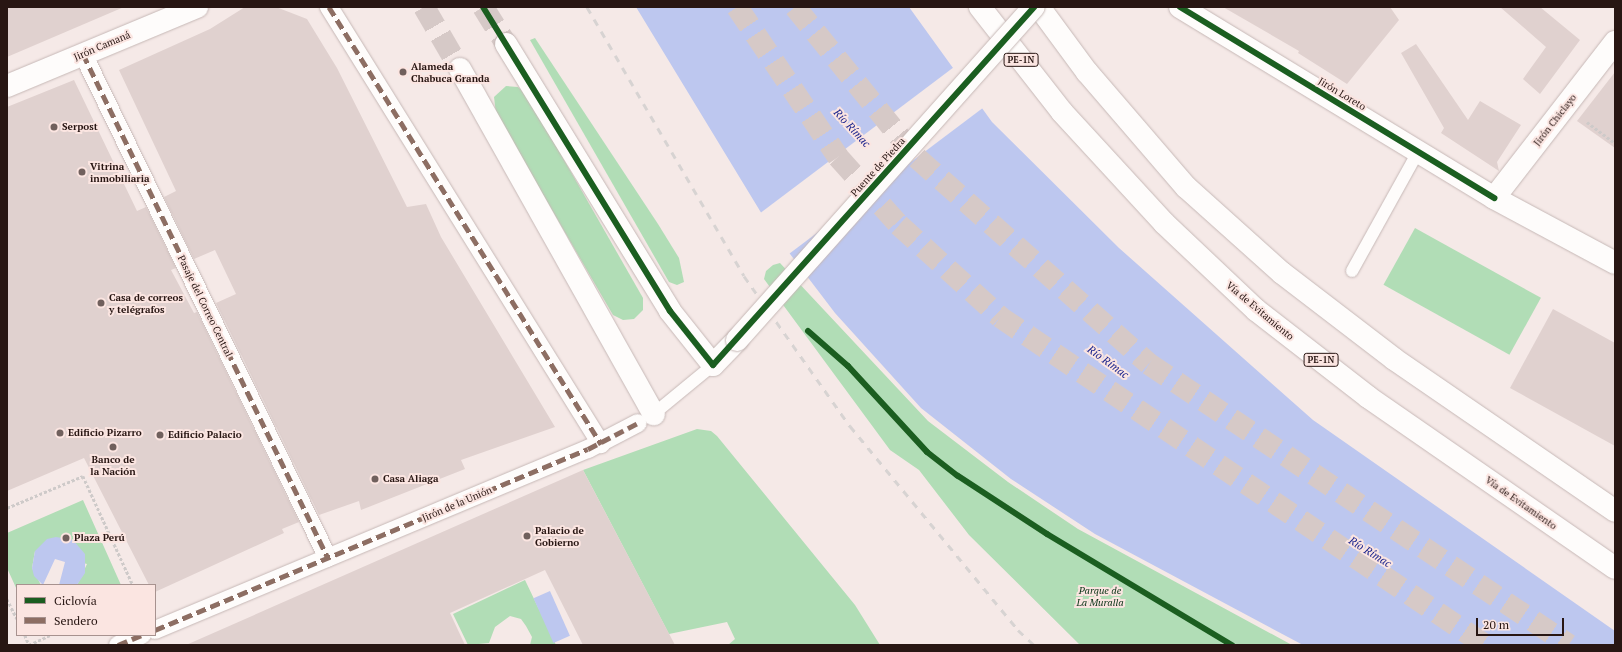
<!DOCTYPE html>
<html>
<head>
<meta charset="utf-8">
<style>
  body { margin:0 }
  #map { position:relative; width:1622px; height:652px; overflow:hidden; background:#f5e9e7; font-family:"PT Serif",serif }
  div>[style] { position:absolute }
  .green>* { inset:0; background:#b1ddb6; transform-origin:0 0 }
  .water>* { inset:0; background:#bdc7ef; transform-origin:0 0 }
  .pier>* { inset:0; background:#f5e9e7; transform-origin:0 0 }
  .building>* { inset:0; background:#e0d1cf }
  .minor-tunnel>* { height:22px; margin-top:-11px; transform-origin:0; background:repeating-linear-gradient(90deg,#d6c9c7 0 22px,transparent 0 33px) }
  .motorway-tunnel>* { height:22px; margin-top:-11px; transform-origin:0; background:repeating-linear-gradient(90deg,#d6c9c7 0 22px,transparent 0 33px) }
  .path>* { height:2.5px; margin-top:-1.25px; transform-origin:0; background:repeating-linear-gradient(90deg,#cecac9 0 3px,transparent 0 5px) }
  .roads { filter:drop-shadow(0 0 1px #c6b8b6) drop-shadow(0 0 1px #c6b8b6) }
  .service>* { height:12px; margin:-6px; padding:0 6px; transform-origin:6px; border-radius:6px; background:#fefcfb }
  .pedestrian>* { height:18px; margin:-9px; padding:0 9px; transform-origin:9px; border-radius:9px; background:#fefcfb }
  .minor>* { height:22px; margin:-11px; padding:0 11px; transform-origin:11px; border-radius:11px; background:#fefcfb }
  .secondary>* { height:22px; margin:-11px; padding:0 11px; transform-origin:11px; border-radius:11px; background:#fefcfb }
  .motorway>* { height:22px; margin:-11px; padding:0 11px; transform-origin:11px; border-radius:11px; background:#fefcfb }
  .rail>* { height:3px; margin-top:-1.5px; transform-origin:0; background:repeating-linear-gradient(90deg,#d7d3d2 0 7px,transparent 0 14px) }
  .bridges { filter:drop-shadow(0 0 1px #c6b8b6) drop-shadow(0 0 1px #c6b8b6) }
  .minor-bridge>* { height:22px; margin:-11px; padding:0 11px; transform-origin:11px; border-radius:11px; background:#fefcfb }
  .quiet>* { height:5px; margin-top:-2.5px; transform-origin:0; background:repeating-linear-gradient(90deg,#8d6e63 0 10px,transparent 0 15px) }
  .cycleway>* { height:6px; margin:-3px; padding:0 3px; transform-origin:3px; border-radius:3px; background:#1b5e20 }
  .dots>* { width:11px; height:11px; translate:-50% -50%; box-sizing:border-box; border:2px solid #fbe5e1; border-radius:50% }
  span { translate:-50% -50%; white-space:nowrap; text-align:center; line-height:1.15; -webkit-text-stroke:4px #fbe5e1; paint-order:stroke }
  .shield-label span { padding:1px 3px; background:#fbe5e1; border:1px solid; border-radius:3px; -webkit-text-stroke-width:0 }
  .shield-label { font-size:9px; color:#281613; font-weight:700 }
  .street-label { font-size:10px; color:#281613 }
  .poi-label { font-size:10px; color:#281613; font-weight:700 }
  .left { translate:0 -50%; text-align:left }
  .park-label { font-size:10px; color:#083215; font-style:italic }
  .water-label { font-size:11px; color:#1a238d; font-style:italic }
  .frame { position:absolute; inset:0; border:8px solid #281613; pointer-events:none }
  .legend { position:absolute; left:16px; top:584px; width:140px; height:52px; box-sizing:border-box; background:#fbe5e1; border:1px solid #a7928f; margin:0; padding:5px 7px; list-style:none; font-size:12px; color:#281613 }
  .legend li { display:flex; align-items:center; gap:8px; height:20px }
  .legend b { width:20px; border:1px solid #a7928f }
  .scale { position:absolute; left:1476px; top:618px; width:88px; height:18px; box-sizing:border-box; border:2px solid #281613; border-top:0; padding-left:5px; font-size:12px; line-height:14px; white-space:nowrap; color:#281613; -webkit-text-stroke:3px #fbe5e1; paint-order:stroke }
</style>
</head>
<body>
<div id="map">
  <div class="green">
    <i style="clip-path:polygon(535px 38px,658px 224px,679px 258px,684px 282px,677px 285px,669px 282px,530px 40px)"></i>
    <i style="clip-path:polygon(506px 86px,518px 87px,527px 95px,643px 298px,643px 310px,634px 319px,623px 320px,613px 315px,496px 114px,494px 97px)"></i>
    <i style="left:1415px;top:228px;width:144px;height:65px;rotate:29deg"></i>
    <i style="clip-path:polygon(780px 263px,928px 421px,1008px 482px,1078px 529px,1292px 645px,1080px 645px,969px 535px,919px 470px,890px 450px,764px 279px,766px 271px,773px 265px)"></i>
    <i style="clip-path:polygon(697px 429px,711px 431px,717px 436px,855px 605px,880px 645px,728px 645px,735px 639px,727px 622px,669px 634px,583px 470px)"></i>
    <i style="clip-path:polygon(83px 500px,121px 585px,77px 585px,87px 564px,35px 551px,32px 568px,41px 585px,17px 585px,17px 590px,7px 568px,7px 533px)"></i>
    <i style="clip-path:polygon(525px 580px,556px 645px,530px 645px,532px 637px,526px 626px,521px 619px,510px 616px,495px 627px,489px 643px,468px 645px,453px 614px)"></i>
  </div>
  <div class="water">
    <i style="clip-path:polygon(636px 7px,909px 7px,992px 122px,1119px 248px,1313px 420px,1615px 631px,1615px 645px,1303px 645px,1095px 534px,1011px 479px,921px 408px,835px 313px,771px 229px)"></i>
    <i style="clip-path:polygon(56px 537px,73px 540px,85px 554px,85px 573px,77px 585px,59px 585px,65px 562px,55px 559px,43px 585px,34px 576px,32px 568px,35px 551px,47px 539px)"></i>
    <i style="left:550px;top:591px;width:49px;height:18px;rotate:66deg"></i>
  </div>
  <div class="pier">
    <i style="left:954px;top:67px;width:50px;height:250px;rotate:53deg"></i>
  </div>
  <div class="building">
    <i style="clip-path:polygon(7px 7px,124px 7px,7px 57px)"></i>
    <i style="clip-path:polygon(245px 7px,276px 7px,307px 19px,337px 68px,407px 207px,426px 204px,441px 237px,555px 427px,461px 460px,465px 469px,361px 510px,359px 501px,319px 515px,216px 303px,236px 294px,215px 250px,194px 259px,164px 197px,176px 191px,119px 70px,210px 29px)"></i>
    <i style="clip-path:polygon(1223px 7px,1390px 7px,1399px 20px,1347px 84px,1298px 53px,1299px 51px)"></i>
    <i style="clip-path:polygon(1500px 7px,1540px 7px,1580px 40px,1540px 94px,1523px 79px,1546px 47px)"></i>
    <i style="clip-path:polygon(1416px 44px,1468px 120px,1480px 101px,1521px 125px,1497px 162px,1499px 171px,1441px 133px,1444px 128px,1401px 53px)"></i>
    <i style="clip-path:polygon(1615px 72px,1615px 148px,1577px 121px)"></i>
    <i style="clip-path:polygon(74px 80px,137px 211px,146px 207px,176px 268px,171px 270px,194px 313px,197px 312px,299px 522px,282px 529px,284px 533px,155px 592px,155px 585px,149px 585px,84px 458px,7px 491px,7px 107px)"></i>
    <i style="clip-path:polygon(1553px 309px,1615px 343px,1615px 446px,1510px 388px)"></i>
    <i style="clip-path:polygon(583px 470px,675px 645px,583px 645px,545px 570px,450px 613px,465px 645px,186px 645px)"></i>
  </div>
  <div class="minor-tunnel">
    <i style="left:424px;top:7px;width:72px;rotate:59.9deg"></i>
    <i style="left:483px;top:7px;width:44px;rotate:58.1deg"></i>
  </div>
  <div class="motorway-tunnel">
    <i style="left:737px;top:7px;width:181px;rotate:56deg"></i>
    <i style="left:838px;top:157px;width:91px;rotate:48.1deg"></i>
    <i style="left:899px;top:225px;width:137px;rotate:42.3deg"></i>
    <i style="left:1000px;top:317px;width:585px;rotate:34.07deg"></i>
    <i style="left:795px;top:7px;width:194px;rotate:51.1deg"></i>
    <i style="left:917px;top:158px;width:310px;rotate:41.6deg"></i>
    <i style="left:1149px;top:364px;width:505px;rotate:33.78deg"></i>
  </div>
  <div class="path">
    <i style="left:1587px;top:122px;width:35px;rotate:37deg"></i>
    <i style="left:7px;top:508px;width:82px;rotate:-22.8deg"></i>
    <i style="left:83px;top:476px;width:120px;rotate:65.4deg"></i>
    <i style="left:7px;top:599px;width:22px;rotate:63deg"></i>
    <i style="left:25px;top:635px;width:11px;rotate:68deg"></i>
    <i style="left:29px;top:645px;width:23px;rotate:-25deg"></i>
  </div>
  <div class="roads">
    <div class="service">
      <i style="left:1352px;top:271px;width:136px;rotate:-61deg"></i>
      <i style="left:651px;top:416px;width:80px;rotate:-39.4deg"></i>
    </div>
    <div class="pedestrian">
      <i style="left:329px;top:7px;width:515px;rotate:58.1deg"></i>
      <i style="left:83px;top:54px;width:560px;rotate:64.08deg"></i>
      <i style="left:155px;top:630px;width:469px;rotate:-22.7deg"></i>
      <i style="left:588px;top:449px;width:56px;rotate:-27.5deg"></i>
      <i style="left:118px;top:645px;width:26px;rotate:-23deg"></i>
    </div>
    <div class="minor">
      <i style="left:1180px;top:7px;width:368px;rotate:31.3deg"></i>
      <i style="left:506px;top:44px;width:313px;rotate:58.4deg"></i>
      <i style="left:670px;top:311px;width:69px;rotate:51.5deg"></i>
      <i style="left:713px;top:365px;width:35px;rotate:-46deg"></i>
      <i style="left:460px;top:69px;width:396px;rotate:60.7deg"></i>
      <i style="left:7px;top:86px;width:206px;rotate:-22.6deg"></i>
    </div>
    <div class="secondary">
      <i style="left:1615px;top:42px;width:197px;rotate:127.8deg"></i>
      <i style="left:1494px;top:198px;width:137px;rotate:28.2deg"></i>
    </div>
    <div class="motorway">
      <i style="left:980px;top:7px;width:133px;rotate:52deg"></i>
      <i style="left:1062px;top:112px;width:151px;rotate:47.4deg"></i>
      <i style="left:1164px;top:223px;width:127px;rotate:43.4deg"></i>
      <i style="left:1256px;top:310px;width:142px;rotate:37.8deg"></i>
      <i style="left:1368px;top:397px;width:300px;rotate:34.7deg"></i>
      <i style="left:1039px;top:7px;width:81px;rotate:53.6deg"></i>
      <i style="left:1087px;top:72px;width:152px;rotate:49.3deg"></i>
      <i style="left:1186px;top:187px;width:129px;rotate:41.9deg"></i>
      <i style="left:1282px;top:273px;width:141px;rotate:37.5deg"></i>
      <i style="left:1394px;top:359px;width:268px;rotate:34.5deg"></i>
    </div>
  </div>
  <div class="rail">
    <i style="left:587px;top:7px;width:311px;rotate:59.7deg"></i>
    <i style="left:744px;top:276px;width:184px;rotate:54.8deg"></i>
    <i style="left:850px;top:426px;width:264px;rotate:50.5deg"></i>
    <i style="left:1018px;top:630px;width:22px;rotate:43deg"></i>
  </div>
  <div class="bridges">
    <div class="minor-bridge">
      <i style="left:737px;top:340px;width:446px;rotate:-48.3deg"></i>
    </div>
  </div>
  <div class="quiet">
    <i style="left:329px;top:7px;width:515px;rotate:58.1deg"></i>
    <i style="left:83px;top:54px;width:560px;rotate:64.08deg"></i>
    <i style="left:155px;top:630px;width:469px;rotate:-22.7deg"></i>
    <i style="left:588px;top:449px;width:56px;rotate:-27.5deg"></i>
    <i style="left:118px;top:645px;width:26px;rotate:-23deg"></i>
  </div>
  <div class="cycleway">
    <i style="left:483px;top:7px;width:357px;rotate:58.4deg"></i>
    <i style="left:670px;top:311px;width:69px;rotate:51.5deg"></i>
    <i style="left:713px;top:365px;width:481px;rotate:-48.1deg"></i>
    <i style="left:1180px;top:7px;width:368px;rotate:31.3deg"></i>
    <i style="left:808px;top:331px;width:53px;rotate:41.2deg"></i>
    <i style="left:848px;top:366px;width:117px;rotate:47.4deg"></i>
    <i style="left:927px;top:452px;width:39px;rotate:38deg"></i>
    <i style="left:958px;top:476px;width:106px;rotate:33.1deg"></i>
    <i style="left:1047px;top:534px;width:216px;rotate:31deg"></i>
  </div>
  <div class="dots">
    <i style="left:403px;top:72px;background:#70605d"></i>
    <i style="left:54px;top:127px;background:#70605d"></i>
    <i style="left:82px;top:172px;background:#70605d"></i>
    <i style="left:101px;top:303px;background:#70605d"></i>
    <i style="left:60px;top:433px;background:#70605d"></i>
    <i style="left:160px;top:435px;background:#70605d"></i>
    <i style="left:113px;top:447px;background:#70605d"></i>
    <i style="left:375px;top:479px;background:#70605d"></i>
    <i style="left:527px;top:536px;background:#70605d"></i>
    <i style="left:66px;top:538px;background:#70605d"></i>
  </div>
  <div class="shield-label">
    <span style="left:1021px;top:60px">PE-1N</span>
    <span style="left:1321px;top:360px">PE-1N</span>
  </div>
  <div class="street-label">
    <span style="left:102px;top:46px;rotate:-23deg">Jirón Camaná</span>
    <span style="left:1342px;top:94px;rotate:31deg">Jirón Loreto</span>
    <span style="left:1555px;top:120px;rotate:-52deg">Jirón Chiclayo</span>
    <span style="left:878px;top:167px;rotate:-48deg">Puente de Piedra</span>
    <span style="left:205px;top:306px;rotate:64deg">Pasaje del Correo Central</span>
    <span style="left:1260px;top:311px;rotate:40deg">Vía de Evitamiento</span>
    <span style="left:1521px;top:503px;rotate:35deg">Vía de Evitamiento</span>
    <span style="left:457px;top:504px;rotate:-23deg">Jirón de la Unión</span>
  </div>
  <div class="poi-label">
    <span class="left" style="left:411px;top:72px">Alameda<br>Chabuca Granda</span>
    <span class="left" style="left:62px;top:127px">Serpost</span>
    <span class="left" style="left:90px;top:172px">Vitrina<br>inmobiliaria</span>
    <span class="left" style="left:109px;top:303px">Casa de correos<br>y telégrafos</span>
    <span class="left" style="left:68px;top:433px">Edificio Pizarro</span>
    <span class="left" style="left:168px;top:435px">Edificio Palacio</span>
    <span style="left:113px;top:465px">Banco de<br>la Nación</span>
    <span class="left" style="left:383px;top:479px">Casa Aliaga</span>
    <span class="left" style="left:535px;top:536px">Palacio de<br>Gobierno</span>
    <span class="left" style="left:74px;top:538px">Plaza Perú</span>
  </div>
  <div class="park-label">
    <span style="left:1100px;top:596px">Parque de<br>La Muralla</span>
  </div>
  <div class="water-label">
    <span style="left:852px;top:128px;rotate:47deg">Río Rímac</span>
    <span style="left:1108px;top:362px;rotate:36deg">Río Rímac</span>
    <span style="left:1370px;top:552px;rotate:32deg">Río Rímac</span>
  </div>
  <div class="frame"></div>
  <ul class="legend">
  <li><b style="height:5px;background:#1b5e20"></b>Ciclovía</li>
  <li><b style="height:5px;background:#8d6e63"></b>Sendero</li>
  </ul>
  <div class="scale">20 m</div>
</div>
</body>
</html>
